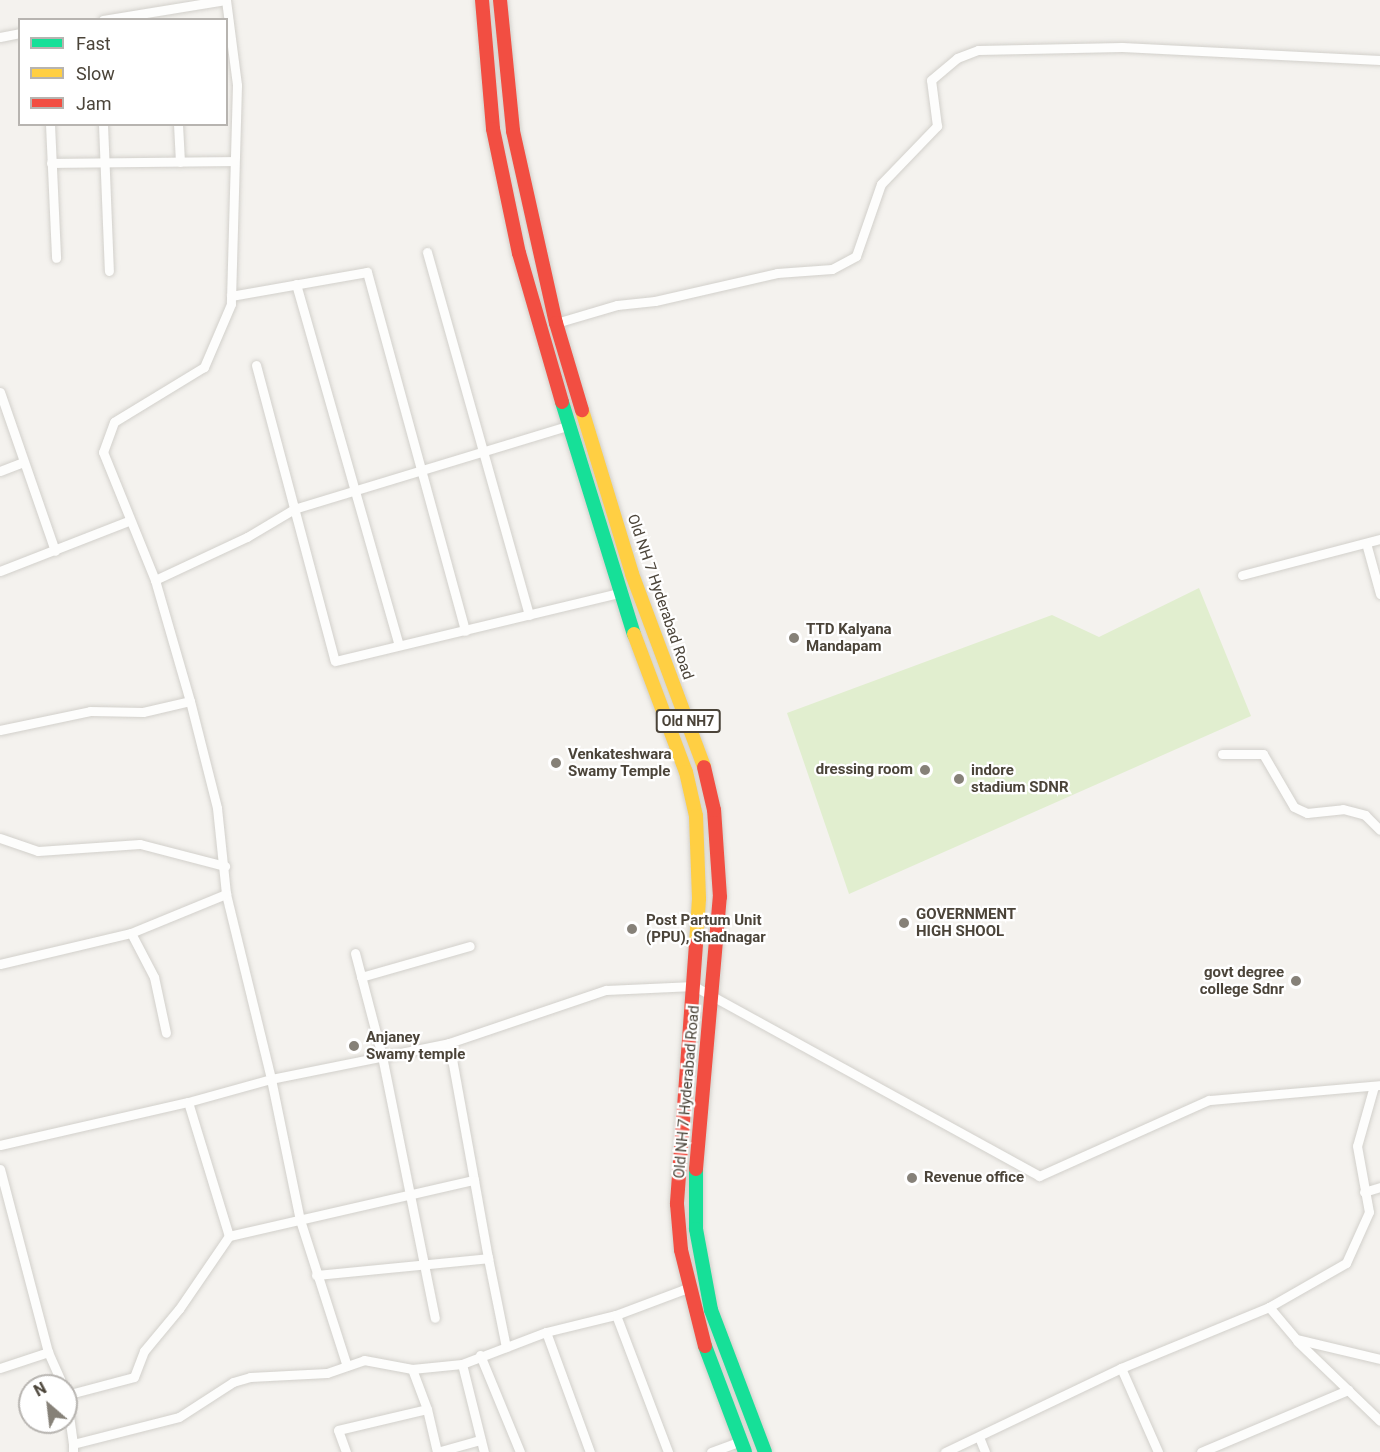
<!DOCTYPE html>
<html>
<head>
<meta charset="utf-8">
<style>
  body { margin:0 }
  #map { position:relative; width:1380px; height:1452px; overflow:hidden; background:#f4f2ee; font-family:Roboto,sans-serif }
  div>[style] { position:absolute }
  .green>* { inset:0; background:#e1eecf }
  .roads { filter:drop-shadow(0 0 2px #d2d0cb) drop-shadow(0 0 2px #d2d0cb) }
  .street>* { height:9px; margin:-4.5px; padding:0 4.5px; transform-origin:4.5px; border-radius:4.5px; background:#fdfdfc }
  .fast>* { height:14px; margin:-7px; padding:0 7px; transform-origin:7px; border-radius:7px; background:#16e098 }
  .slow>* { height:14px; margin:-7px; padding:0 7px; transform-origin:7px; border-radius:7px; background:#ffcf43 }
  .jam>* { height:14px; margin:-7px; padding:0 7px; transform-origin:7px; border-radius:7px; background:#f24e42 }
  .dots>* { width:16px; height:16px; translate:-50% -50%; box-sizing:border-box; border:3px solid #fff; border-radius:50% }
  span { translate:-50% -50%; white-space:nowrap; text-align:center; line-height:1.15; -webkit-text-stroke:4.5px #fff; paint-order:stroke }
  .shield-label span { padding:2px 4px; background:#fff; border:2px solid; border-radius:4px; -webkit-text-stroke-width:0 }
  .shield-label { font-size:14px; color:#4b4439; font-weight:700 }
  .street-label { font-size:15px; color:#4b4439 }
  .poi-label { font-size:15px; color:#4b4439; font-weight:700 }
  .left { translate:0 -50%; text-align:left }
  .right { translate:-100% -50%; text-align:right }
  .legend { position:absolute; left:18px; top:18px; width:210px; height:108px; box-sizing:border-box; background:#fff; border:2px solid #b7b4b0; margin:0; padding:8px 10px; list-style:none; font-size:18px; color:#4b4439 }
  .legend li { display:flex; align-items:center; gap:12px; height:30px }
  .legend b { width:30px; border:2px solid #b7b4b0 }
  .north { position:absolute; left:18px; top:1374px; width:60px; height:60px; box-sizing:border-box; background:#fff; border:2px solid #b7b4b0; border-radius:50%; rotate:332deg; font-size:16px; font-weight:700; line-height:24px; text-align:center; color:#4b4439 }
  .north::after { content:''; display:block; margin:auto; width:21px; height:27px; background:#868178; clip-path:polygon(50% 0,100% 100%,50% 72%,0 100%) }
</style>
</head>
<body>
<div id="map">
  <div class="green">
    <i style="clip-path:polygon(1199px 588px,1251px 716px,849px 894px,787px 713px,1052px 615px,1099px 637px)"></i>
  </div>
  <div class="roads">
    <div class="street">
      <i style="left:226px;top:0;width:86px;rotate:82.6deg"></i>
      <i style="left:237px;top:85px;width:219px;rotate:91.6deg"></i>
      <i style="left:231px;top:304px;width:69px;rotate:113.2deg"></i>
      <i style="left:204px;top:367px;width:105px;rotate:148.6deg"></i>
      <i style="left:114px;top:422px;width:32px;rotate:110deg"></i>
      <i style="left:103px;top:452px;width:138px;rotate:67.9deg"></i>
      <i style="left:155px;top:580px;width:126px;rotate:73.9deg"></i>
      <i style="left:190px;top:701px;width:110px;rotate:75.8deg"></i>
      <i style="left:217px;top:808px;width:86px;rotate:84deg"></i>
      <i style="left:226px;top:894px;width:190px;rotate:76.3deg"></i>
      <i style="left:271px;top:1079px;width:144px;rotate:78.4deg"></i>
      <i style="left:300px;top:1220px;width:153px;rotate:72.2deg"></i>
      <i style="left:103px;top:20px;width:124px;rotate:-9.3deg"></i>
      <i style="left:0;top:37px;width:20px;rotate:-11deg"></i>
      <i style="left:50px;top:124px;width:134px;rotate:87.4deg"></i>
      <i style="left:103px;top:124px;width:147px;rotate:87.7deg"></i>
      <i style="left:178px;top:124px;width:38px;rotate:87deg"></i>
      <i style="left:51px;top:163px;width:183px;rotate:-0.6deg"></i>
      <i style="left:427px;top:252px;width:377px;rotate:74.3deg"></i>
      <i style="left:296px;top:284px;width:375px;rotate:74.1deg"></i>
      <i style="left:231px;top:296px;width:138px;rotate:-10deg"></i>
      <i style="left:367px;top:272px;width:372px;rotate:74.7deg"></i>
      <i style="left:556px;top:323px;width:64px;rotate:-16.4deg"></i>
      <i style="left:617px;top:305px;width:38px;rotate:-6deg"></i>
      <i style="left:655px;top:301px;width:125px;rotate:-12.9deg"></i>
      <i style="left:777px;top:273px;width:55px;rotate:-4.2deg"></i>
      <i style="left:832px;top:269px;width:27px;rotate:-28deg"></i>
      <i style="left:856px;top:256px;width:76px;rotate:-70.9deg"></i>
      <i style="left:881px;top:184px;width:81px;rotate:-46deg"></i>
      <i style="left:937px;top:126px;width:46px;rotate:-97.4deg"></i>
      <i style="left:931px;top:80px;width:34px;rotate:-40deg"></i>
      <i style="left:957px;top:58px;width:22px;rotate:-21deg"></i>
      <i style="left:978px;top:50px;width:144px;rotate:-1.2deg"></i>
      <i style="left:1122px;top:47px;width:258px;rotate:2.9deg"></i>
      <i style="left:256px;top:365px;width:306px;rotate:75.1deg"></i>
      <i style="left:335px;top:661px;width:291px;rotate:-13.5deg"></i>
      <i style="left:0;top:392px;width:168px;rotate:70.9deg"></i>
      <i style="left:0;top:471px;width:25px;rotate:-21deg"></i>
      <i style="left:1366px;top:543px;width:53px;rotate:74.6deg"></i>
      <i style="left:0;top:571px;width:137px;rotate:-21.3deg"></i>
      <i style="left:1242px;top:575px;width:143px;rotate:-14.6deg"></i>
      <i style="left:155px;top:580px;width:102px;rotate:-25.1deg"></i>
      <i style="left:247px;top:537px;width:55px;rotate:-30.8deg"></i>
      <i style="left:294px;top:509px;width:286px;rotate:-16.9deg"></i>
      <i style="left:0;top:730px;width:92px;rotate:-11.9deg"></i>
      <i style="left:90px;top:711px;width:53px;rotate:1.1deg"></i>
      <i style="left:143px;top:712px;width:48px;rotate:-13.2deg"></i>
      <i style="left:1222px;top:754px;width:41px"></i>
      <i style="left:1263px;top:754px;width:61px;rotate:59.7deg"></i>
      <i style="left:1294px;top:807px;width:14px;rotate:25deg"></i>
      <i style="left:1307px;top:813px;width:36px;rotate:-6deg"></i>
      <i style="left:1343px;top:809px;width:23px;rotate:15deg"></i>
      <i style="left:1365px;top:815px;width:21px;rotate:45deg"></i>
      <i style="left:0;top:838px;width:40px;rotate:18.9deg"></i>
      <i style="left:38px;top:851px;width:102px;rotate:-3.9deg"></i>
      <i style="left:140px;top:844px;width:88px;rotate:14.5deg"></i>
      <i style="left:131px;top:933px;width:50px;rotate:62.4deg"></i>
      <i style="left:154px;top:977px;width:57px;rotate:77.9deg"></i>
      <i style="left:355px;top:953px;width:106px;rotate:75.3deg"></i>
      <i style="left:382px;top:1056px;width:267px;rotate:78.6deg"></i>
      <i style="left:0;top:964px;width:135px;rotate:-13.3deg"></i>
      <i style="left:131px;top:933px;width:103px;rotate:-22.3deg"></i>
      <i style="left:361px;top:977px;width:113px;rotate:-15.9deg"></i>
      <i style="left:1374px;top:1086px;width:62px;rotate:105.8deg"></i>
      <i style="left:1357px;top:1146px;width:67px;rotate:79.7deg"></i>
      <i style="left:1369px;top:1212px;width:56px;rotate:114.3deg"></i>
      <i style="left:1346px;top:1263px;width:89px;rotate:150.3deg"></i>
      <i style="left:1269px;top:1307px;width:42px;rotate:49.8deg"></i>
      <i style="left:1296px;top:1339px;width:86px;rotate:13.4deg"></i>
      <i style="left:188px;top:1102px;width:140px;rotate:73deg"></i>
      <i style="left:229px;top:1236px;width:251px;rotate:-12.9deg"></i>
      <i style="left:474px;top:1180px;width:139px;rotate:-100.3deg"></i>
      <i style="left:0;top:1145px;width:193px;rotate:-12.9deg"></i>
      <i style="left:188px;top:1102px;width:86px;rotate:-15.5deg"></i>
      <i style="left:271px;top:1079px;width:182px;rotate:-11.4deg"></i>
      <i style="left:449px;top:1043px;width:166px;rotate:-18.7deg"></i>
      <i style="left:606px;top:990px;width:88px;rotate:-2.6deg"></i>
      <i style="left:694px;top:986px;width:394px;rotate:28.8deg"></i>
      <i style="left:1039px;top:1176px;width:186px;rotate:-24.1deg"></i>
      <i style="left:1209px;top:1100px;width:172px;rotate:-5deg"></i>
      <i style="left:0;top:1169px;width:189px;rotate:75.3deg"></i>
      <i style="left:48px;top:1352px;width:37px;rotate:66deg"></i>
      <i style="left:1364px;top:1192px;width:17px;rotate:-17deg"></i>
      <i style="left:488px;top:1258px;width:91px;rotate:78.6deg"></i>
      <i style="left:316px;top:1275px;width:173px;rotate:-5.6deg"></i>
      <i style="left:488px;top:1258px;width:79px;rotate:-100.2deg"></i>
      <i style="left:616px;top:1315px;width:147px;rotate:69.2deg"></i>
      <i style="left:546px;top:1332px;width:128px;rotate:69.9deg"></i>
      <i style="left:1297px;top:1341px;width:115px;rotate:43.9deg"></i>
      <i style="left:480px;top:1355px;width:105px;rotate:67.6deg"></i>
      <i style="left:462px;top:1364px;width:91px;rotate:76deg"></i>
      <i style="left:0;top:1368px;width:51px;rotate:-18.4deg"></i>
      <i style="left:1121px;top:1368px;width:92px;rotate:66.2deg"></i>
      <i style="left:412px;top:1369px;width:43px;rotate:69.4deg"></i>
      <i style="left:427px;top:1409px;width:44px;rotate:76.9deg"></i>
      <i style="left:66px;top:1394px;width:50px;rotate:82deg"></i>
      <i style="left:66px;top:1395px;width:70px;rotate:-14.8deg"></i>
      <i style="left:134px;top:1377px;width:28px;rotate:-69deg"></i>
      <i style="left:144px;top:1351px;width:55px;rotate:-50.2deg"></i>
      <i style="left:179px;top:1309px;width:88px;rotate:-55.6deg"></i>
      <i style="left:979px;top:1437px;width:16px;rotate:68deg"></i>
      <i style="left:73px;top:1452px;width:8px;rotate:-90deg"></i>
      <i style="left:73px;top:1444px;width:109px;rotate:-14.3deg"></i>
      <i style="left:179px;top:1417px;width:64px;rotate:-32.9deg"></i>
      <i style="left:233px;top:1382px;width:18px;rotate:-16deg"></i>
      <i style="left:250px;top:1377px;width:77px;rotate:-3deg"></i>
      <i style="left:327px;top:1373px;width:39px;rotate:-19deg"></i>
      <i style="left:364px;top:1360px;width:49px;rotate:10.6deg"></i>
      <i style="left:412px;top:1369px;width:50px;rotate:-5.7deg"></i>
      <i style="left:462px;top:1364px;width:90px;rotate:-20.9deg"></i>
      <i style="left:546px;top:1332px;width:72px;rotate:-13.7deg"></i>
      <i style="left:616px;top:1315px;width:77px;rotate:-20.6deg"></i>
      <i style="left:346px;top:1452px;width:23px;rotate:-110deg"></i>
      <i style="left:338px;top:1430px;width:91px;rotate:-13.3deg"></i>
      <i style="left:437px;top:1452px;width:45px;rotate:-15.6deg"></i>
      <i style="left:711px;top:1452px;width:32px;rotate:-20deg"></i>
      <i style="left:945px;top:1452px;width:195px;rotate:-25.5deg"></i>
      <i style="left:1121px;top:1368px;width:160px;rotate:-22.4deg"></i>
      <i style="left:1201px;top:1452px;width:160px;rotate:-22.9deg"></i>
    </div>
    <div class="fast">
      <i style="left:562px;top:402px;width:243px;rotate:72.8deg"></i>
      <i style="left:696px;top:1169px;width:60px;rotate:90deg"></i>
      <i style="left:696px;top:1229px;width:82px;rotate:79.5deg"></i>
      <i style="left:711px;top:1310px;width:152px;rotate:69.2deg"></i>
      <i style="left:705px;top:1346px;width:113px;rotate:69.3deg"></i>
    </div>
    <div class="slow">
      <i style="left:582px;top:410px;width:171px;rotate:73deg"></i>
      <i style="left:632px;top:574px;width:206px;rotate:69.5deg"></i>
      <i style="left:634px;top:634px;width:147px;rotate:69.4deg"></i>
      <i style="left:686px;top:772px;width:45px;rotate:77.2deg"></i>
      <i style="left:696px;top:816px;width:83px;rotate:87.9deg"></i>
      <i style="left:699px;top:899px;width:45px;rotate:93.8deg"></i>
    </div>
    <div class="jam">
      <i style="left:482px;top:0;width:129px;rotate:85.1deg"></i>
      <i style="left:493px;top:129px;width:127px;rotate:78.2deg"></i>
      <i style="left:519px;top:253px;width:155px;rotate:73.9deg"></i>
      <i style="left:500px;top:0;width:132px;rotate:84.3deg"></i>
      <i style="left:513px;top:131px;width:197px;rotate:77.4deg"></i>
      <i style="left:556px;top:323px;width:91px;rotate:73.4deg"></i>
      <i style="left:696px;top:944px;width:261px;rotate:94.2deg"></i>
      <i style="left:677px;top:1204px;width:46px;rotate:85deg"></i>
      <i style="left:681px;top:1250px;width:99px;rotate:76deg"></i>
      <i style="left:696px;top:1169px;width:273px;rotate:-85deg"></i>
      <i style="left:720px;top:897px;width:87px;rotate:-93.9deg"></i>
      <i style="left:714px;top:810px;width:44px;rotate:-103.1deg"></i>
    </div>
  </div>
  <div class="dots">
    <i style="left:794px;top:638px;background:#868178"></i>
    <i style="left:556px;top:763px;background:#868178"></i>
    <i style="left:925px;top:770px;background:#868178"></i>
    <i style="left:959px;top:779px;background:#868178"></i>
    <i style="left:904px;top:923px;background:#868178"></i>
    <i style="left:632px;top:929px;background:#868178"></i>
    <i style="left:1296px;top:981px;background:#868178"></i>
    <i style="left:354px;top:1046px;background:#868178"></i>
    <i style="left:912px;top:1178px;background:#868178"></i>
  </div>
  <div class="shield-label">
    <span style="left:688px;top:721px">Old NH7</span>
  </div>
  <div class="street-label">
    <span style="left:660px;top:597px;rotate:71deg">Old NH 7 Hyderabad Road</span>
    <span style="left:687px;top:1092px;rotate:-85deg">Old NH 7 Hyderabad Road</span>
  </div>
  <div class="poi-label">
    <span class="left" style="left:806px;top:638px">TTD Kalyana<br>Mandapam</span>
    <span class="left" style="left:568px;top:763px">Venkateshwara<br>Swamy Temple</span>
    <span class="right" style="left:913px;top:770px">dressing room</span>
    <span class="left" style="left:971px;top:779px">indore<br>stadium SDNR</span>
    <span class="left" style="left:916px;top:923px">GOVERNMENT<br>HIGH SHOOL</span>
    <span class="left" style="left:646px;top:929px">Post Partum Unit<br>(PPU), Shadnagar</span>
    <span class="right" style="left:1284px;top:981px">govt degree<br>college Sdnr</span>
    <span class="left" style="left:366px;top:1046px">Anjaney<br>Swamy temple</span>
    <span class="left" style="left:924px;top:1178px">Revenue office</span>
  </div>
  <ul class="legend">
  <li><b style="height:8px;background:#16e098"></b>Fast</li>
  <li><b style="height:8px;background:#ffcf43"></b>Slow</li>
  <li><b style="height:8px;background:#f24e42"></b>Jam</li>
  </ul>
  <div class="north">N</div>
</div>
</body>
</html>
